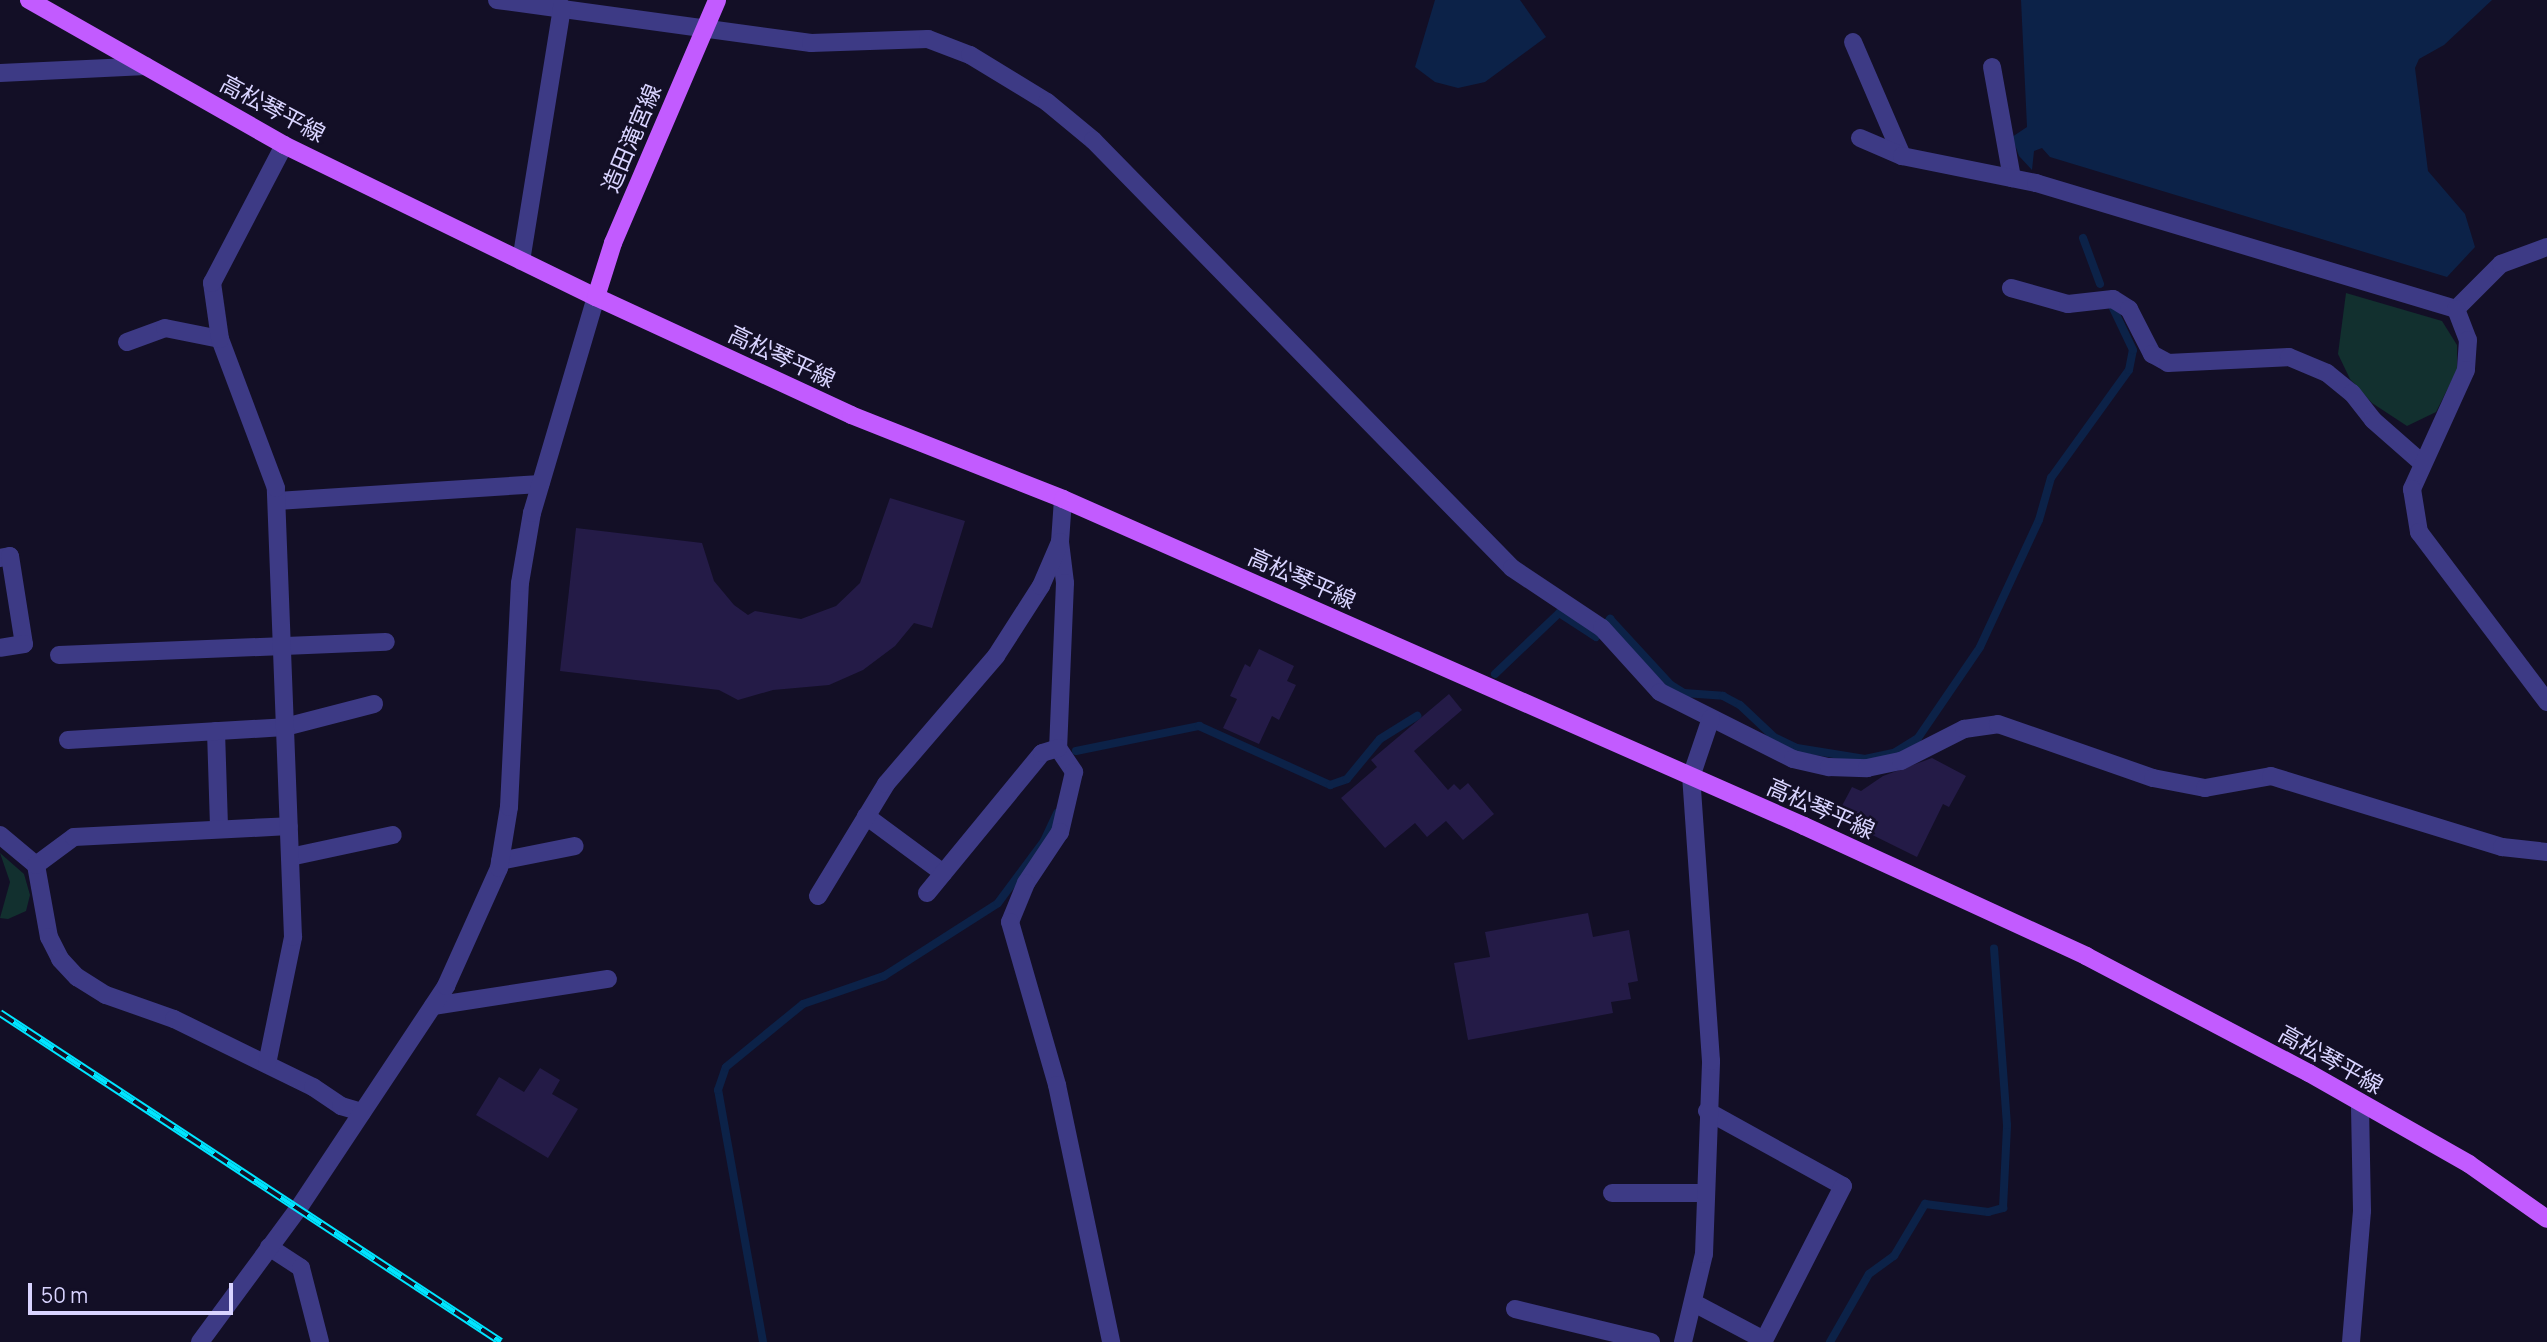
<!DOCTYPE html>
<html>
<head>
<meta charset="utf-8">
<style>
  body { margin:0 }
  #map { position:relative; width:2547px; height:1342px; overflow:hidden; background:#130f26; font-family:Manrope,"Noto Sans JP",sans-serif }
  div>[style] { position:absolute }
  .green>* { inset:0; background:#12302f }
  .water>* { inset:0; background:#0c2248 }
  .stream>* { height:8px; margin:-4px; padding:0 4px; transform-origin:4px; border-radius:4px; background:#0c2248 }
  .building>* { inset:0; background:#241b47 }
  .minor>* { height:18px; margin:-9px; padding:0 9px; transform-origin:9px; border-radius:9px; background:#3d3a85 }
  .major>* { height:18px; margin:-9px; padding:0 9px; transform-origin:9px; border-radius:9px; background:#c25bff }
  .rail>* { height:8px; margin-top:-4px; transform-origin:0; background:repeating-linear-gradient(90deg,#130f26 0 16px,#00e5ff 0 32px); box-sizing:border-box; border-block:2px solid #00e5ff }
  span { translate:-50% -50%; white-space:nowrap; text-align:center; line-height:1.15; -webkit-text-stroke:5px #130f26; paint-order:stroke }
  .street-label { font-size:23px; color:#d9d4ff }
  .scale { position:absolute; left:28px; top:1283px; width:205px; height:32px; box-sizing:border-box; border:4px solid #d9d4ff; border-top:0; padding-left:9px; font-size:21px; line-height:24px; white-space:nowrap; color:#d9d4ff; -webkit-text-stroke:5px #130f26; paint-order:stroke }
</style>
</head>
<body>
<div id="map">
  <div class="green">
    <i style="clip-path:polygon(2346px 293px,2442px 321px,2457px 345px,2457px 370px,2436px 412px,2407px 426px,2372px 403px,2350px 379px,2338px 354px)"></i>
    <i style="clip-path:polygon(0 853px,24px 874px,30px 895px,26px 911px,8px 919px,0 918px,10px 882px)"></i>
  </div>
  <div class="water">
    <i style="clip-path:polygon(1435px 0,1520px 0,1546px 37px,1485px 82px,1458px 88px,1435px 82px,1415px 67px)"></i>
    <i style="clip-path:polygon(2021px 0,2492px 0,2444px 45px,2419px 59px,2415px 68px,2428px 171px,2465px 214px,2475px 247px,2447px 277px,2050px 157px,2042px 148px,2034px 151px,2032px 170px,2019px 156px,2012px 137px,2027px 127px)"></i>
  </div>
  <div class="stream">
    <i style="left:2083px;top:238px;width:49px;rotate:69.7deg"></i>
    <i style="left:1608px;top:622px;width:4px;rotate:-56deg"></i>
    <i style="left:1610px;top:619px;width:90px;rotate:47.3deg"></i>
    <i style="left:1671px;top:685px;width:15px;rotate:32deg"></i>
    <i style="left:1684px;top:693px;width:39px;rotate:4deg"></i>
    <i style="left:1723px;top:696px;width:19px;rotate:28deg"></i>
    <i style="left:1740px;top:705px;width:47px;rotate:43.3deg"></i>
    <i style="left:1774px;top:737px;width:25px;rotate:26deg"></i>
    <i style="left:1797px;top:748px;width:69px;rotate:9.2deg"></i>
    <i style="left:1865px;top:759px;width:30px;rotate:-12deg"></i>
    <i style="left:1894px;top:753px;width:28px;rotate:-32deg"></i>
    <i style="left:1918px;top:738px;width:110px;rotate:-55.7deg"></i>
    <i style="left:1980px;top:647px;width:140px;rotate:-65.1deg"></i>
    <i style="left:2039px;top:520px;width:44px;rotate:-74.1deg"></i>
    <i style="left:2051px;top:478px;width:133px;rotate:-54.2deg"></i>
    <i style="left:2129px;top:370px;width:20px;rotate:-79deg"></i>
    <i style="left:2133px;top:350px;width:49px;rotate:-115.5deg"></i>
    <i style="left:1495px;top:674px;width:88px;rotate:-43.6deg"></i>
    <i style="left:1559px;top:613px;width:44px;rotate:33deg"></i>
    <i style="left:1596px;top:637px;width:6px;rotate:-51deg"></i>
    <i style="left:1076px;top:751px;width:126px;rotate:-11.5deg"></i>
    <i style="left:1199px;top:726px;width:144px;rotate:24.2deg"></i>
    <i style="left:1330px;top:785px;width:18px;rotate:-19deg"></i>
    <i style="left:1347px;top:779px;width:52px;rotate:-50.5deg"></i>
    <i style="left:1380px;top:739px;width:44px;rotate:-31.9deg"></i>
    <i style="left:763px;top:1342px;width:256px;rotate:-100.1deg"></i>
    <i style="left:718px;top:1090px;width:24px;rotate:-71deg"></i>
    <i style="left:726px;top:1067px;width:99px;rotate:-39.3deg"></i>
    <i style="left:803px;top:1004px;width:86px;rotate:-19.1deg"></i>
    <i style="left:884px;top:976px;width:135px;rotate:-32.6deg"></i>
    <i style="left:998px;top:903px;width:77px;rotate:-53.4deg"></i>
    <i style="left:1044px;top:841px;width:31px;rotate:-65deg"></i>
    <i style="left:1830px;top:1342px;width:78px;rotate:-60.2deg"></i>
    <i style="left:1869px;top:1274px;width:31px;rotate:-36deg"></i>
    <i style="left:1894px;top:1256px;width:61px;rotate:-59.2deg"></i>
    <i style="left:1925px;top:1204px;width:64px;rotate:7.2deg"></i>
    <i style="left:1988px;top:1212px;width:16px;rotate:-15deg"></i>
    <i style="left:2003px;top:1208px;width:83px;rotate:-87.2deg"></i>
    <i style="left:2007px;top:1125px;width:177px;rotate:-94.2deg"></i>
  </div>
  <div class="building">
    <i style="clip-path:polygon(890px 498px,965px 521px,932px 628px,914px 623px,895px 646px,863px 670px,829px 685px,773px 690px,738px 700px,719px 690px,560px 671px,576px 528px,702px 543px,714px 581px,734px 605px,748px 615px,755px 611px,801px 619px,836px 606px,860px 583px)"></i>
    <i style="clip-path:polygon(1259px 649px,1294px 666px,1287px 681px,1296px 685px,1279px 720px,1272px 716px,1259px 744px,1223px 728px,1237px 699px,1230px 696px,1245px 664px,1250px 667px)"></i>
    <i style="clip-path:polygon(1449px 694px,1462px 710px,1414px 751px,1448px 790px,1454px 784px,1460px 790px,1468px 783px,1494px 814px,1463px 840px,1446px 821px,1427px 837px,1415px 823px,1385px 848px,1341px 798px,1377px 767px,1371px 760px)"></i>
    <i style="clip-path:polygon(1932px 758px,1966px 776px,1949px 807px,1943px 804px,1917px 857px,1836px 817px,1852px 787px,1861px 791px,1883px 776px)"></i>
    <i style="clip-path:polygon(1588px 913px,1593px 937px,1629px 930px,1638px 981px,1628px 983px,1631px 999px,1611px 1002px,1613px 1013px,1468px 1040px,1454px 963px,1490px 957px,1485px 932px)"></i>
    <i style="clip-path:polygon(540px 1068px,560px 1080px,552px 1094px,578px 1109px,548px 1158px,476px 1115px,499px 1077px,524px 1092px)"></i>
  </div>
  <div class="minor">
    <i style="left:497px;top:0;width:317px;rotate:7.8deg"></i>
    <i style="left:811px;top:43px;width:117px;rotate:-2deg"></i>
    <i style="left:928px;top:39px;width:45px;rotate:20.9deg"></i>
    <i style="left:970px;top:55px;width:90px;rotate:31.4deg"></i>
    <i style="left:1047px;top:102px;width:60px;rotate:39.6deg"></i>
    <i style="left:1093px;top:140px;width:599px;rotate:45.61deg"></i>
    <i style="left:1512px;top:568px;width:108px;rotate:33.7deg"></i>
    <i style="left:1602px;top:628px;width:86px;rotate:47.8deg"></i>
    <i style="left:1660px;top:692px;width:149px;rotate:26.7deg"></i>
    <i style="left:1793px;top:759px;width:37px;rotate:13deg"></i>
    <i style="left:1829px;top:767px;width:38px;rotate:2deg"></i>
    <i style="left:1867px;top:768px;width:35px;rotate:-12deg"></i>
    <i style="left:1901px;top:761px;width:71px;rotate:-26.9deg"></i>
    <i style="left:1964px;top:729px;width:34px;rotate:-8deg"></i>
    <i style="left:1998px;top:724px;width:164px;rotate:19.2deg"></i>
    <i style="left:2153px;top:778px;width:53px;rotate:10.9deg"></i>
    <i style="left:2205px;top:788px;width:67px;rotate:-10.3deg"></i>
    <i style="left:2271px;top:776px;width:242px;rotate:17.1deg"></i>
    <i style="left:2502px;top:847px;width:45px;rotate:6.3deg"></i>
    <i style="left:1853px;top:42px;width:124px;rotate:66.7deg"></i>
    <i style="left:1992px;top:67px;width:113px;rotate:79.8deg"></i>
    <i style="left:0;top:73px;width:146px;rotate:-2.7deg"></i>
    <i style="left:1860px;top:138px;width:46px;rotate:23.2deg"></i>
    <i style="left:1902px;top:156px;width:137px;rotate:11.4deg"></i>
    <i style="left:2036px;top:183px;width:438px;rotate:16.7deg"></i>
    <i style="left:2456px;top:309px;width:64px;rotate:-45deg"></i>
    <i style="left:2501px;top:264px;width:49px;rotate:-20.3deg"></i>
    <i style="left:521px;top:261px;width:257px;rotate:-80.8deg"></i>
    <i style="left:2011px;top:288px;width:59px;rotate:15.7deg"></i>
    <i style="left:2068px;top:304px;width:45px;rotate:-6.3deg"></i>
    <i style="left:2113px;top:299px;width:19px;rotate:32deg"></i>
    <i style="left:2129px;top:309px;width:51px;rotate:62.9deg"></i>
    <i style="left:2152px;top:354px;width:18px;rotate:29deg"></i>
    <i style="left:2168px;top:363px;width:121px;rotate:-2.8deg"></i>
    <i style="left:2289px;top:357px;width:41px;rotate:22.8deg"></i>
    <i style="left:2327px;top:373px;width:32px;rotate:39deg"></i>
    <i style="left:2352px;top:393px;width:34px;rotate:52deg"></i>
    <i style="left:2373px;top:420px;width:64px;rotate:41.2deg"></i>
    <i style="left:2456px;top:309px;width:33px;rotate:69deg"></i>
    <i style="left:2468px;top:340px;width:30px;rotate:94deg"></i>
    <i style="left:2466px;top:370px;width:131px;rotate:114.4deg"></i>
    <i style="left:2412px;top:489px;width:44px;rotate:80.8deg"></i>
    <i style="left:2419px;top:532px;width:213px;rotate:53deg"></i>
    <i style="left:127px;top:342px;width:40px;rotate:-20.2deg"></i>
    <i style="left:165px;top:328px;width:56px;rotate:11.3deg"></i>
    <i style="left:1063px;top:499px;width:43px;rotate:94deg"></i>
    <i style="left:1060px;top:542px;width:41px;rotate:83deg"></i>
    <i style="left:1065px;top:583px;width:165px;rotate:92.4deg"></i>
    <i style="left:1058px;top:748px;width:29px;rotate:56deg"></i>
    <i style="left:1074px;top:772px;width:62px;rotate:103.1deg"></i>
    <i style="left:1060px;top:832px;width:61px;rotate:123.7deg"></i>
    <i style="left:1026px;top:883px;width:42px;rotate:112.3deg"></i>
    <i style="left:1010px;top:922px;width:170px;rotate:73.9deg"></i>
    <i style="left:1057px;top:1085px;width:263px;rotate:78.1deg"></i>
    <i style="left:277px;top:501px;width:264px;rotate:-3.7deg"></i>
    <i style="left:0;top:558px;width:10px;rotate:-11deg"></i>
    <i style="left:10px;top:556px;width:89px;rotate:81deg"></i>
    <i style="left:24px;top:644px;width:24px;rotate:171deg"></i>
    <i style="left:59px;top:655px;width:327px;rotate:-2.3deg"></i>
    <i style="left:216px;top:731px;width:98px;rotate:88.2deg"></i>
    <i style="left:68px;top:740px;width:217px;rotate:-3.4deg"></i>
    <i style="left:285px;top:727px;width:92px;rotate:-14.5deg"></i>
    <i style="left:866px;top:816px;width:96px;rotate:36.5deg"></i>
    <i style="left:0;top:835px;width:47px;rotate:39.8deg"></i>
    <i style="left:36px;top:865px;width:73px;rotate:79.8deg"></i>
    <i style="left:49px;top:937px;width:25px;rotate:63deg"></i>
    <i style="left:60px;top:959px;width:25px;rotate:47deg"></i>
    <i style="left:77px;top:977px;width:34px;rotate:32deg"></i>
    <i style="left:106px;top:995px;width:72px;rotate:19.4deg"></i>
    <i style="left:174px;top:1019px;width:155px;rotate:26.1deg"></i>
    <i style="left:313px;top:1087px;width:34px;rotate:34deg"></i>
    <i style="left:341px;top:1106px;width:22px;rotate:16deg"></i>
    <i style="left:290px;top:857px;width:105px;rotate:-12.1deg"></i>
    <i style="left:500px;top:861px;width:76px;rotate:-11.3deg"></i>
    <i style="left:36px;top:865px;width:47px;rotate:-36.4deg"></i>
    <i style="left:74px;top:837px;width:215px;rotate:-2.9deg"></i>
    <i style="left:927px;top:893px;width:181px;rotate:-50.6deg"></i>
    <i style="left:1042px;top:753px;width:17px;rotate:-17deg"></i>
    <i style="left:818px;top:896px;width:131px;rotate:-58.7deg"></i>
    <i style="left:886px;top:784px;width:169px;rotate:-49.3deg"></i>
    <i style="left:996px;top:656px;width:83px;rotate:-57.3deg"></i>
    <i style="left:1041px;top:586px;width:48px;rotate:-66.6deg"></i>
    <i style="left:433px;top:1006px;width:177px;rotate:-8.8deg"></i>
    <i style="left:267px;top:1064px;width:130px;rotate:-78.4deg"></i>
    <i style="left:293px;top:937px;width:449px;rotate:-92.2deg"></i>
    <i style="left:276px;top:488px;width:159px;rotate:-110.6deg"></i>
    <i style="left:220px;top:339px;width:57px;rotate:-98.1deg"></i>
    <i style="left:212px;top:283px;width:156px;rotate:-62.4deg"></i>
    <i style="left:1707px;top:1111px;width:155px;rotate:28.9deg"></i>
    <i style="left:1843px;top:1186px;width:175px;rotate:117.1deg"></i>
    <i style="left:1612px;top:1193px;width:92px"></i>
    <i style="left:269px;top:1247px;width:38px;rotate:33deg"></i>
    <i style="left:301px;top:1268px;width:76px;rotate:75.6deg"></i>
    <i style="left:1694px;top:1303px;width:79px;rotate:27.9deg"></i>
    <i style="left:1515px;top:1309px;width:140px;rotate:13.6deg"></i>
    <i style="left:200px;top:1342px;width:165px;rotate:-53.6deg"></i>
    <i style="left:298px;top:1209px;width:268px;rotate:-56.4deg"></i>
    <i style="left:446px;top:986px;width:129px;rotate:-65.8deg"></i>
    <i style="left:499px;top:868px;width:62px;rotate:-80.7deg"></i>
    <i style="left:509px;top:807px;width:224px;rotate:-87.2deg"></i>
    <i style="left:520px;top:583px;width:71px;rotate:-80.3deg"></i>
    <i style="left:532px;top:513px;width:225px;rotate:-73.5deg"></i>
    <i style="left:1683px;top:1342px;width:90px;rotate:-76.6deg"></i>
    <i style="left:1704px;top:1254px;width:193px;rotate:-87.9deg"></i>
    <i style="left:1711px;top:1061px;width:285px;rotate:-94deg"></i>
    <i style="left:1691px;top:777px;width:62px;rotate:-71.3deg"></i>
    <i style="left:2351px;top:1342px;width:131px;rotate:-85.2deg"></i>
    <i style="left:2362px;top:1211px;width:109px;rotate:-91.1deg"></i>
  </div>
  <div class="major">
    <i style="left:29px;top:0;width:293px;rotate:29.6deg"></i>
    <i style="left:284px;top:145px;width:347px;rotate:26deg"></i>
    <i style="left:596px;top:297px;width:281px;rotate:24.8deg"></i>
    <i style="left:851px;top:415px;width:228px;rotate:21.6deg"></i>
    <i style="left:1063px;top:499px;width:810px;rotate:23.81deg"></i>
    <i style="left:1804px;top:826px;width:311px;rotate:24.7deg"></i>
    <i style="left:2086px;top:956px;width:252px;rotate:27.7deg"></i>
    <i style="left:2309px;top:1073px;width:184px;rotate:29.6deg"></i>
    <i style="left:2469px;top:1164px;width:95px;rotate:35.2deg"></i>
    <i style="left:596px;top:297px;width:57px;rotate:-72.5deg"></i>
    <i style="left:613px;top:243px;width:264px;rotate:-66.8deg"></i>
  </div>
  <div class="rail">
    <i style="left:0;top:1013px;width:599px;rotate:33.29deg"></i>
  </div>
  <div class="street-label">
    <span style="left:273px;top:108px;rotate:28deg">高松琴平線</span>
    <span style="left:631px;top:138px;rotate:-67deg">造田滝宮線</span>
    <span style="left:782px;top:356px;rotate:25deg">高松琴平線</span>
    <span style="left:1302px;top:578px;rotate:24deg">高松琴平線</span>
    <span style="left:1821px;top:808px;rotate:24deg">高松琴平線</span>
    <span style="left:2331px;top:1059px;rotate:29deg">高松琴平線</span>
  </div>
  <div class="scale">50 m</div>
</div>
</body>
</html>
